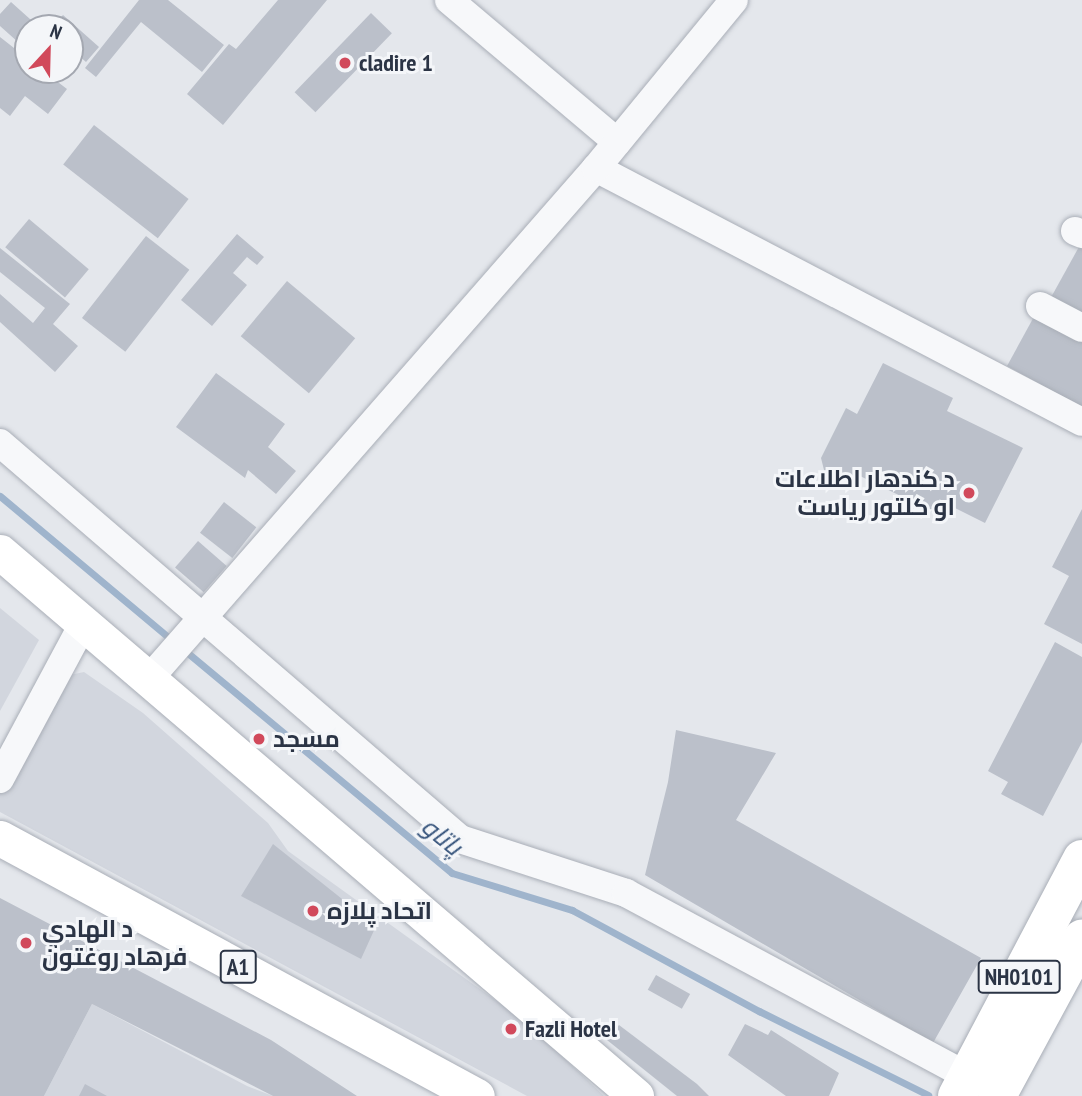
<!DOCTYPE html>
<html>
<head>
<meta charset="utf-8">
<style>
  body { margin:0 }
  #map { position:relative; width:1082px; height:1096px; overflow:hidden; background:#e4e7ec; font-family:"PT Sans Narrow",Cairo,sans-serif }
  div>[style] { position:absolute }
  .built>* { inset:0; background:#d2d6de }
  .stream>* { height:7px; margin:-3.5px; padding:0 3.5px; transform-origin:3.5px; border-radius:3.5px; background:#9fb4cc }
  .building>* { inset:0; background:#bbc0ca; transform-origin:0 0 }
  .roads { filter:drop-shadow(0 0 2px #a9aeb7) drop-shadow(0 0 2px #a9aeb7) }
  .minor>* { height:28px; margin:-14px; padding:0 14px; transform-origin:14px; border-radius:14px; background:#f7f8fa }
  .major>* { height:35px; margin:-17.5px; padding:0 17.5px; transform-origin:17.5px; border-radius:17.5px; background:#fff }
  .highway>* { height:38px; margin:-19px; padding:0 19px; transform-origin:19px; border-radius:19px; background:#fff }
  .dots>* { width:19px; height:19px; translate:-50% -50%; box-sizing:border-box; border:4px solid #f4f6f9; border-radius:50% }
  span { translate:-50% -50%; white-space:nowrap; text-align:center; line-height:1.15; -webkit-text-stroke:6px #f4f6f9; paint-order:stroke }
  .shield-label span { padding:2px 5px; background:#f4f6f9; border:2px solid; border-radius:5px; -webkit-text-stroke-width:0 }
  .shield-label { font-size:23px; color:#2b3445; font-weight:700 }
  .poi-label { font-size:24px; color:#2b3445; font-weight:700 }
  .left { translate:0 -50%; text-align:left }
  .right { translate:-100% -50%; text-align:right }
  .water-label { font-size:26px; color:#34527a; font-style:italic }
  .north { position:absolute; left:14px; top:14px; width:70px; height:70px; box-sizing:border-box; background:#f4f6f9; border:2px solid #a4a8b1; border-radius:50%; rotate:22deg; font-size:19px; font-weight:700; line-height:28px; text-align:center; color:#2b3445 }
  .north::after { content:''; display:block; margin:auto; width:24px; height:32px; background:#d1495b; clip-path:polygon(50% 0,100% 100%,50% 72%,0 100%) }
</style>
</head>
<body>
<div id="map">
  <div class="built">
    <i style="clip-path:polygon(0 608px,39px 640px,0 711px)"></i>
    <i style="clip-path:polygon(84px 672px,143px 713px,268px 823px,288px 851px,527px 1023px,604px 1096px,527px 1096px,0 812px,0 784px,65px 676px)"></i>
    <i style="clip-path:polygon(92px 1004px,247px 1086px,273px 1096px,44px 1096px)"></i>
  </div>
  <div class="stream">
    <i style="left:0;top:496px;width:227px;rotate:40deg"></i>
    <i style="left:183px;top:649px;width:350px;rotate:39.8deg"></i>
    <i style="left:452px;top:873px;width:126px;rotate:17.1deg"></i>
    <i style="left:572px;top:910px;width:213px;rotate:28.4deg"></i>
    <i style="left:759px;top:1011px;width:189px;rotate:26.4deg"></i>
  </div>
  <div class="building">
    <i style="clip-path:polygon(139px 0,168px 0,224px 45px,202px 72px,141px 22px,96px 77px,85px 68px)"></i>
    <i style="clip-path:polygon(278px 0,327px 0,223px 125px,187px 94px,229px 44px,236px 49px)"></i>
    <i style="clip-path:polygon(11px 2px,40px 28px,28px 28px,28px 51px,0 26px,0 14px)"></i>
    <i style="left:371px;top:13px;width:29px;height:110px;rotate:44deg"></i>
    <i style="clip-path:polygon(63px 15px,99px 47px,86px 62px,70px 48px,70px 28px,51px 28px)"></i>
    <i style="clip-path:polygon(0 37px,28px 59px,28px 70px,42px 70px,67px 89px,48px 114px,25px 96px,10px 116px,0 108px)"></i>
    <i style="left:94px;top:125px;width:120px;height:50px;rotate:38deg"></i>
    <i style="left:29px;top:219px;width:78px;height:37px;rotate:40deg"></i>
    <i style="clip-path:polygon(237px 234px,264px 257px,257px 265px,247px 257px,233px 273px,247px 285px,212px 326px,181px 300px)"></i>
    <i style="left:146px;top:236px;width:55px;height:104px;rotate:38deg"></i>
    <i style="clip-path:polygon(1080px 245px,1082px 246px,1082px 319px,1049px 301px)"></i>
    <i style="clip-path:polygon(0 248px,70px 304px,53px 324px,78px 346px,55px 372px,0 322px,0 294px,33px 323px,45px 308px,0 272px)"></i>
    <i style="left:287px;top:281px;width:89px;height:72px;rotate:40deg"></i>
    <i style="clip-path:polygon(1036px 313px,1082px 338px,1082px 407px,1007px 366px)"></i>
    <i style="clip-path:polygon(883px 363px,953px 398px,947px 411px,1023px 448px,985px 523px,941px 501px,935px 513px,856px 474px,841px 482px,825px 474px,821px 458px,846px 408px,857px 414px)"></i>
    <i style="clip-path:polygon(216px 373px,285px 424px,268px 447px,296px 471px,276px 494px,248px 470px,245px 478px,176px 427px)"></i>
    <i style="left:224px;top:502px;width:41px;height:39px;rotate:38deg"></i>
    <i style="clip-path:polygon(1082px 509px,1082px 644px,1044px 624px,1069px 576px,1052px 567px)"></i>
    <i style="left:198px;top:541px;width:38px;height:35px;rotate:41deg"></i>
    <i style="clip-path:polygon(1055px 642px,1082px 657px,1082px 742px,1043px 816px,1001px 794px,1008px 782px,988px 771px)"></i>
    <i style="clip-path:polygon(676px 730px,776px 753px,736px 820px,981px 958px,933px 1043px,645px 875px,668px 782px)"></i>
    <i style="clip-path:polygon(273px 844px,376px 926px,361px 959px,241px 896px)"></i>
    <i style="clip-path:polygon(0 898px,271px 1040px,357px 1096px,273px 1096px,92px 1004px,44px 1096px,0 1096px)"></i>
    <i style="left:656px;top:975px;width:39px;height:17px;rotate:29deg"></i>
    <i style="clip-path:polygon(745px 1024px,768px 1035px,771px 1030px,839px 1073px,829px 1096px,786px 1096px,728px 1055px)"></i>
    <i style="clip-path:polygon(619px 1025px,697px 1084px,709px 1096px,677px 1096px,607px 1040px)"></i>
    <i style="clip-path:polygon(85px 1084px,107px 1096px,79px 1096px)"></i>
  </div>
  <div class="roads">
    <div class="minor">
      <i style="left:449px;top:0;width:220px;rotate:40.2deg"></i>
      <i style="left:596px;top:168px;width:548px;rotate:27.59deg"></i>
      <i style="left:1075px;top:231px;width:8px;rotate:23deg"></i>
      <i style="left:1040px;top:306px;width:47px;rotate:27.6deg"></i>
      <i style="left:0;top:443px;width:607px;rotate:40.72deg"></i>
      <i style="left:460px;top:839px;width:175px;rotate:18deg"></i>
      <i style="left:626px;top:893px;width:386px;rotate:28.2deg"></i>
      <i style="left:148px;top:680px;width:680px;rotate:-48.81deg"></i>
      <i style="left:596px;top:168px;width:217px;rotate:-50.6deg"></i>
      <i style="left:0;top:779px;width:176px;rotate:-61.8deg"></i>
    </div>
    <div class="major">
      <i style="left:0;top:552px;width:837px;rotate:40.54deg"></i>
      <i style="left:0;top:838px;width:542px;rotate:28.41deg"></i>
    </div>
    <div class="highway">
      <i style="left:957px;top:1096px;width:268px;rotate:-62.2deg"></i>
      <i style="left:997px;top:1096px;width:179px;rotate:-61.6deg"></i>
    </div>
  </div>
  <div class="dots">
    <i style="left:345px;top:63px;background:#d1495b"></i>
    <i style="left:969px;top:493px;background:#d1495b"></i>
    <i style="left:259px;top:739px;background:#d1495b"></i>
    <i style="left:313px;top:911px;background:#d1495b"></i>
    <i style="left:26px;top:943px;background:#d1495b"></i>
    <i style="left:511px;top:1029px;background:#d1495b"></i>
  </div>
  <div class="shield-label">
    <span style="left:238px;top:967px">A1</span>
    <span style="left:1019px;top:977px">NH0101</span>
  </div>
  <div class="poi-label">
    <span class="left" style="left:359px;top:63px">cladire 1</span>
    <span class="right" style="left:955px;top:493px">د کندهار اطلاعات<br>او کلتور رياست</span>
    <span class="left" style="left:273px;top:739px">مسجد</span>
    <span class="left" style="left:327px;top:911px">اتحاد پلازه</span>
    <span class="left" style="left:42px;top:943px">د الهادي<br>فرهاد روغتون</span>
    <span class="left" style="left:525px;top:1029px">Fazli Hotel</span>
  </div>
  <div class="water-label">
    <span style="left:442px;top:836px;rotate:39deg">پاتاو</span>
  </div>
  <div class="north">N</div>
</div>
</body>
</html>
